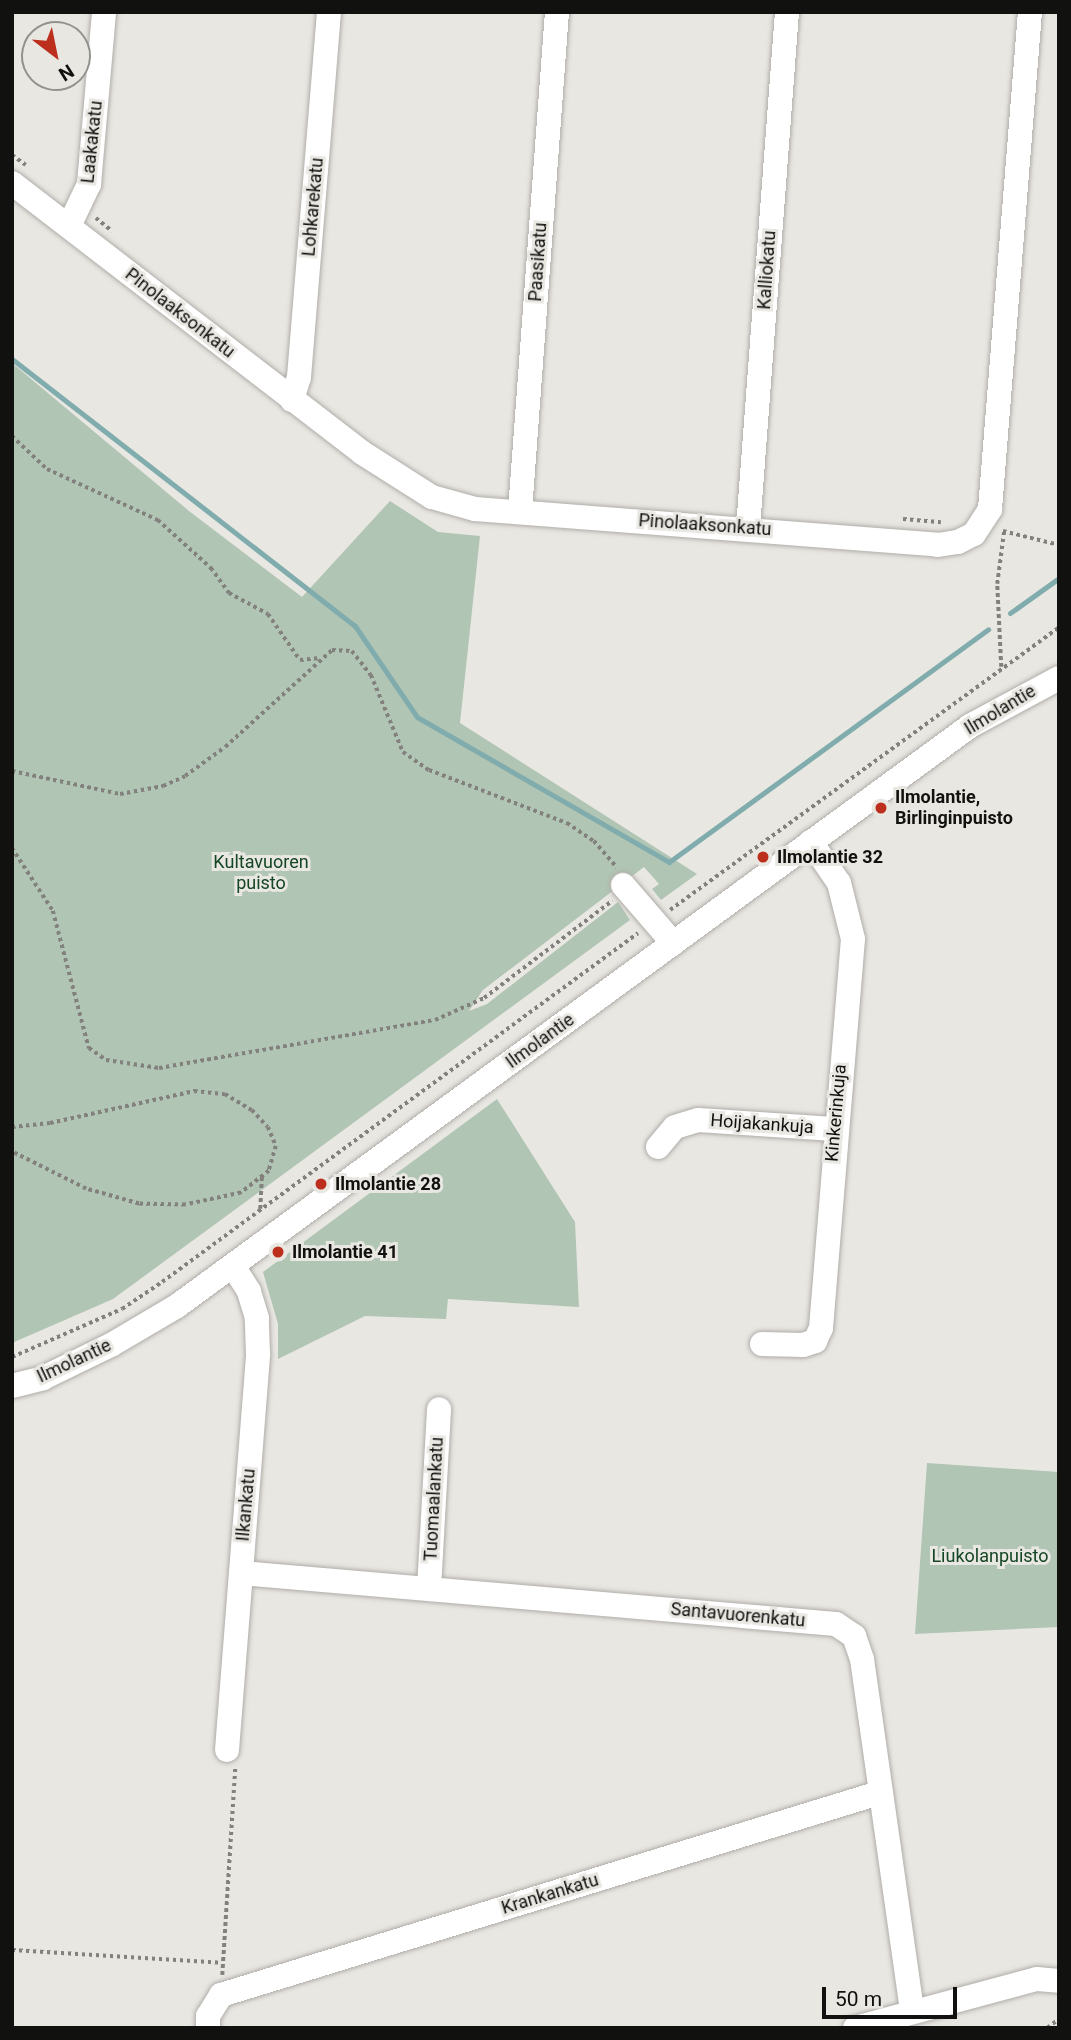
<!DOCTYPE html>
<html>
<head>
<meta charset="utf-8">
<style>
  body { margin:0 }
  #map { position:relative; width:1071px; height:2040px; overflow:hidden; background:#e9e7e2; font-family:Roboto,sans-serif }
  div>[style] { position:absolute }
  .green>* { inset:0; background:#b1c5b4 }
  .stream>* { height:5px; margin:-2.5px; padding:0 2.5px; transform-origin:2.5px; border-radius:2.5px; background:#80acad }
  .path>* { height:3.5px; margin-top:-1.75px; transform-origin:0; background:repeating-linear-gradient(90deg,#82817e 0 3.5px,transparent 0 7px) }
  .roads { filter:drop-shadow(0 0 2px #b0ada9) drop-shadow(0 0 2px #b0ada9) }
  .minor>* { height:24px; margin:-12px; padding:0 12px; transform-origin:12px; border-radius:12px; background:#fff }
  .dots>* { width:19px; height:19px; translate:-50% -50%; box-sizing:border-box; border:4px solid #e9e7e2; border-radius:50% }
  span { translate:-50% -50%; white-space:nowrap; text-align:center; line-height:1.15; -webkit-text-stroke:6px #e9e7e2; paint-order:stroke }
  .street-label { font-size:18px; color:#11110f }
  .poi-label { font-size:18px; color:#11110f; font-weight:700 }
  .left { translate:0 -50%; text-align:left }
  .park-label { font-size:18px; color:#144524 }
  .frame { position:absolute; inset:0; border:14px solid #11110f; pointer-events:none }
  .north { position:absolute; left:21px; top:21px; width:70px; height:70px; box-sizing:border-box; background:#e9e7e2; border:2px solid #93918e; border-radius:50%; rotate:148deg; font-size:19px; font-weight:700; line-height:28px; text-align:center; color:#11110f }
  .north::after { content:''; display:block; margin:auto; width:24px; height:32px; background:#bb2f1c; clip-path:polygon(50% 0,100% 100%,50% 72%,0 100%) }
  .scale { position:absolute; left:822px; top:1987px; width:135px; height:32px; box-sizing:border-box; border:4px solid #11110f; border-top:0; padding-left:9px; font-size:21px; line-height:24px; white-space:nowrap; color:#11110f; -webkit-text-stroke:5px #e9e7e2; paint-order:stroke }
</style>
</head>
<body>
<div id="map">
  <div class="green">
    <i style="clip-path:polygon(12px 363px,189px 511px,302px 597px,390px 501px,438px 532px,480px 536px,460px 723px,697px 874px,661px 900px,652px 889px,659px 884px,644px 867px,483px 990px,469px 1011px,487px 1004px,618px 902px,630px 920px,113px 1299px,12px 1343px)"></i>
    <i style="clip-path:polygon(497px 1099px,575px 1222px,579px 1307px,448px 1299px,446px 1319px,365px 1316px,278px 1359px,278px 1324px,263px 1272px)"></i>
    <i style="clip-path:polygon(927px 1463px,1059px 1472px,1059px 1627px,915px 1634px)"></i>
  </div>
  <div class="stream">
    <i style="left:12px;top:359px;width:435px;rotate:37.9deg"></i>
    <i style="left:355px;top:626px;width:110px;rotate:55.7deg"></i>
    <i style="left:417px;top:717px;width:291px;rotate:29.9deg"></i>
    <i style="left:669px;top:862px;width:395px;rotate:-36.1deg"></i>
    <i style="left:1010px;top:613px;width:60px;rotate:-35.5deg"></i>
  </div>
  <div class="path">
    <i style="left:12px;top:155px;width:17px;rotate:36deg"></i>
    <i style="left:96px;top:218px;width:21px;rotate:39deg"></i>
    <i style="left:12px;top:436px;width:48px;rotate:43.3deg"></i>
    <i style="left:47px;top:469px;width:122px;rotate:24.7deg"></i>
    <i style="left:158px;top:520px;width:72px;rotate:42.2deg"></i>
    <i style="left:211px;top:568px;width:31px;rotate:54deg"></i>
    <i style="left:229px;top:593px;width:44px;rotate:28.3deg"></i>
    <i style="left:268px;top:614px;width:56px;rotate:55.2deg"></i>
    <i style="left:300px;top:660px;width:19px;rotate:-6deg"></i>
    <i style="left:903px;top:519px;width:38px;rotate:5deg"></i>
    <i style="left:1003px;top:531px;width:58px;rotate:14deg"></i>
    <i style="left:1001px;top:667px;width:83px;rotate:-92.8deg"></i>
    <i style="left:997px;top:584px;width:53px;rotate:-82.5deg"></i>
    <i style="left:12px;top:771px;width:110px;rotate:12deg"></i>
    <i style="left:120px;top:794px;width:44px;rotate:-10.5deg"></i>
    <i style="left:163px;top:786px;width:24px;rotate:-24deg"></i>
    <i style="left:185px;top:776px;width:49px;rotate:-35.9deg"></i>
    <i style="left:225px;top:747px;width:144px;rotate:-42.2deg"></i>
    <i style="left:332px;top:650px;width:20px;rotate:3deg"></i>
    <i style="left:352px;top:651px;width:31px;rotate:52deg"></i>
    <i style="left:371px;top:675px;width:83px;rotate:67.4deg"></i>
    <i style="left:403px;top:752px;width:32px;rotate:35deg"></i>
    <i style="left:429px;top:770px;width:148px;rotate:21deg"></i>
    <i style="left:567px;top:823px;width:32px;rotate:34deg"></i>
    <i style="left:594px;top:841px;width:35px;rotate:49deg"></i>
    <i style="left:12px;top:848px;width:75px;rotate:56.9deg"></i>
    <i style="left:53px;top:911px;width:142px;rotate:75.3deg"></i>
    <i style="left:89px;top:1048px;width:21px;rotate:35deg"></i>
    <i style="left:106px;top:1060px;width:54px;rotate:8.6deg"></i>
    <i style="left:159px;top:1068px;width:280px;rotate:-9.9deg"></i>
    <i style="left:435px;top:1020px;width:54px;rotate:-24.2deg"></i>
    <i style="left:484px;top:998px;width:161px;rotate:-37.2deg"></i>
    <i style="left:670px;top:910px;width:481px;rotate:-36deg"></i>
    <i style="left:12px;top:1127px;width:38px;rotate:-6deg"></i>
    <i style="left:50px;top:1123px;width:148px;rotate:-12.5deg"></i>
    <i style="left:194px;top:1091px;width:31px;rotate:6deg"></i>
    <i style="left:225px;top:1094px;width:31px;rotate:31deg"></i>
    <i style="left:252px;top:1110px;width:23px;rotate:47deg"></i>
    <i style="left:268px;top:1127px;width:21px;rotate:67deg"></i>
    <i style="left:276px;top:1146px;width:26px;rotate:106deg"></i>
    <i style="left:269px;top:1171px;width:36px;rotate:142deg"></i>
    <i style="left:241px;top:1193px;width:57px;rotate:167.9deg"></i>
    <i style="left:185px;top:1205px;width:46px;rotate:-178.8deg"></i>
    <i style="left:139px;top:1204px;width:55px;rotate:-164.2deg"></i>
    <i style="left:86px;top:1189px;width:83px;rotate:-153.4deg"></i>
    <i style="left:260px;top:1209px;width:33px;rotate:-87deg"></i>
    <i style="left:12px;top:1357px;width:120px;rotate:-23.6deg"></i>
    <i style="left:122px;top:1309px;width:48px;rotate:-34deg"></i>
    <i style="left:162px;top:1282px;width:590px;rotate:-36.25deg"></i>
    <i style="left:12px;top:1950px;width:210px;rotate:3.5deg"></i>
    <i style="left:222px;top:1975px;width:208px;rotate:-86.4deg"></i>
    <i style="left:1047px;top:2028px;width:15px;rotate:-37deg"></i>
  </div>
  <div class="roads">
    <div class="minor">
      <i style="left:12px;top:183px;width:441px;rotate:37.6deg"></i>
      <i style="left:361px;top:452px;width:84px;rotate:32.4deg"></i>
      <i style="left:432px;top:497px;width:45px;rotate:15.6deg"></i>
      <i style="left:475px;top:509px;width:464px;rotate:4.4deg"></i>
      <i style="left:938px;top:545px;width:20px;rotate:-9deg"></i>
      <i style="left:958px;top:542px;width:18px;rotate:-27deg"></i>
      <i style="left:974px;top:534px;width:30px;rotate:-57deg"></i>
      <i style="left:990px;top:509px;width:499px;rotate:-85.4deg"></i>
      <i style="left:69px;top:226px;width:47px;rotate:-64.5deg"></i>
      <i style="left:89px;top:184px;width:173px;rotate:-85deg"></i>
      <i style="left:292px;top:400px;width:24px;rotate:-73deg"></i>
      <i style="left:299px;top:377px;width:366px;rotate:-85.3deg"></i>
      <i style="left:520px;top:511px;width:500px;rotate:-85.76deg"></i>
      <i style="left:748px;top:528px;width:517px;rotate:-85.68deg"></i>
      <i style="left:623px;top:885px;width:77px;rotate:49.2deg"></i>
      <i style="left:658px;top:1147px;width:26px;rotate:-50deg"></i>
      <i style="left:675px;top:1127px;width:24px;rotate:-17deg"></i>
      <i style="left:698px;top:1120px;width:136px;rotate:3.8deg"></i>
      <i style="left:762px;top:1344px;width:41px;rotate:1.4deg"></i>
      <i style="left:803px;top:1345px;width:13px;rotate:-18deg"></i>
      <i style="left:815px;top:1341px;width:14px;rotate:-65deg"></i>
      <i style="left:821px;top:1328px;width:390px;rotate:-85.3deg"></i>
      <i style="left:853px;top:939px;width:58px;rotate:-104deg"></i>
      <i style="left:839px;top:883px;width:50px;rotate:-124.3deg"></i>
      <i style="left:12px;top:1386px;width:32px;rotate:-14deg"></i>
      <i style="left:43px;top:1378px;width:76px;rotate:-25.9deg"></i>
      <i style="left:111px;top:1345px;width:77px;rotate:-30.6deg"></i>
      <i style="left:177px;top:1306px;width:982px;rotate:-36.18deg"></i>
      <i style="left:970px;top:726px;width:101px;rotate:-28.3deg"></i>
      <i style="left:241px;top:1573px;width:597px;rotate:4.9deg"></i>
      <i style="left:836px;top:1624px;width:22px;rotate:34deg"></i>
      <i style="left:854px;top:1636px;width:24px;rotate:71deg"></i>
      <i style="left:862px;top:1659px;width:354px;rotate:81.9deg"></i>
      <i style="left:429px;top:1589px;width:180px;rotate:-86.8deg"></i>
      <i style="left:227px;top:1750px;width:397px;rotate:-85.5deg"></i>
      <i style="left:258px;top:1354px;width:36px;rotate:-92deg"></i>
      <i style="left:257px;top:1318px;width:28px;rotate:-107deg"></i>
      <i style="left:249px;top:1291px;width:30px;rotate:-123deg"></i>
      <i style="left:208px;top:2028px;width:12px;rotate:-90deg"></i>
      <i style="left:208px;top:2016px;width:25px;rotate:-58deg"></i>
      <i style="left:221px;top:1995px;width:688px;rotate:-17.07deg"></i>
      <i style="left:855px;top:2028px;width:188px;rotate:-15.1deg"></i>
      <i style="left:1037px;top:1979px;width:22px;rotate:5deg"></i>
    </div>
  </div>
  <div class="dots">
    <i style="left:881px;top:808px;background:#bb2f1c"></i>
    <i style="left:763px;top:857px;background:#bb2f1c"></i>
    <i style="left:321px;top:1184px;background:#bb2f1c"></i>
    <i style="left:278px;top:1252px;background:#bb2f1c"></i>
  </div>
  <div class="street-label">
    <span style="left:92px;top:142px;rotate:-84deg">Laakakatu</span>
    <span style="left:313px;top:207px;rotate:-85deg">Lohkarekatu</span>
    <span style="left:538px;top:262px;rotate:-86deg">Paasikatu</span>
    <span style="left:767px;top:270px;rotate:-86deg">Kalliokatu</span>
    <span style="left:180px;top:313px;rotate:38deg">Pinolaaksonkatu</span>
    <span style="left:705px;top:525px;rotate:4deg">Pinolaaksonkatu</span>
    <span style="left:1000px;top:710px;rotate:-31deg">Ilmolantie</span>
    <span style="left:540px;top:1041px;rotate:-36deg">Ilmolantie</span>
    <span style="left:836px;top:1113px;rotate:-85deg">Kinkerinkuja</span>
    <span style="left:762px;top:1124px;rotate:4deg">Hoijakankuja</span>
    <span style="left:74px;top:1361px;rotate:-25deg">Ilmolantie</span>
    <span style="left:434px;top:1499px;rotate:-87deg">Tuomaalankatu</span>
    <span style="left:246px;top:1505px;rotate:-85deg">Ilkankatu</span>
    <span style="left:738px;top:1615px;rotate:5deg">Santavuorenkatu</span>
    <span style="left:550px;top:1894px;rotate:-17deg">Krankankatu</span>
  </div>
  <div class="poi-label">
    <span class="left" style="left:895px;top:808px">Ilmolantie,<br>Birlinginpuisto</span>
    <span class="left" style="left:777px;top:857px">Ilmolantie 32</span>
    <span class="left" style="left:335px;top:1184px">Ilmolantie 28</span>
    <span class="left" style="left:292px;top:1252px">Ilmolantie 41</span>
  </div>
  <div class="park-label">
    <span style="left:261px;top:873px">Kultavuoren<br>puisto</span>
    <span style="left:990px;top:1556px">Liukolanpuisto</span>
  </div>
  <div class="frame"></div>
  <div class="north">N</div>
  <div class="scale">50 m</div>
</div>
</body>
</html>
